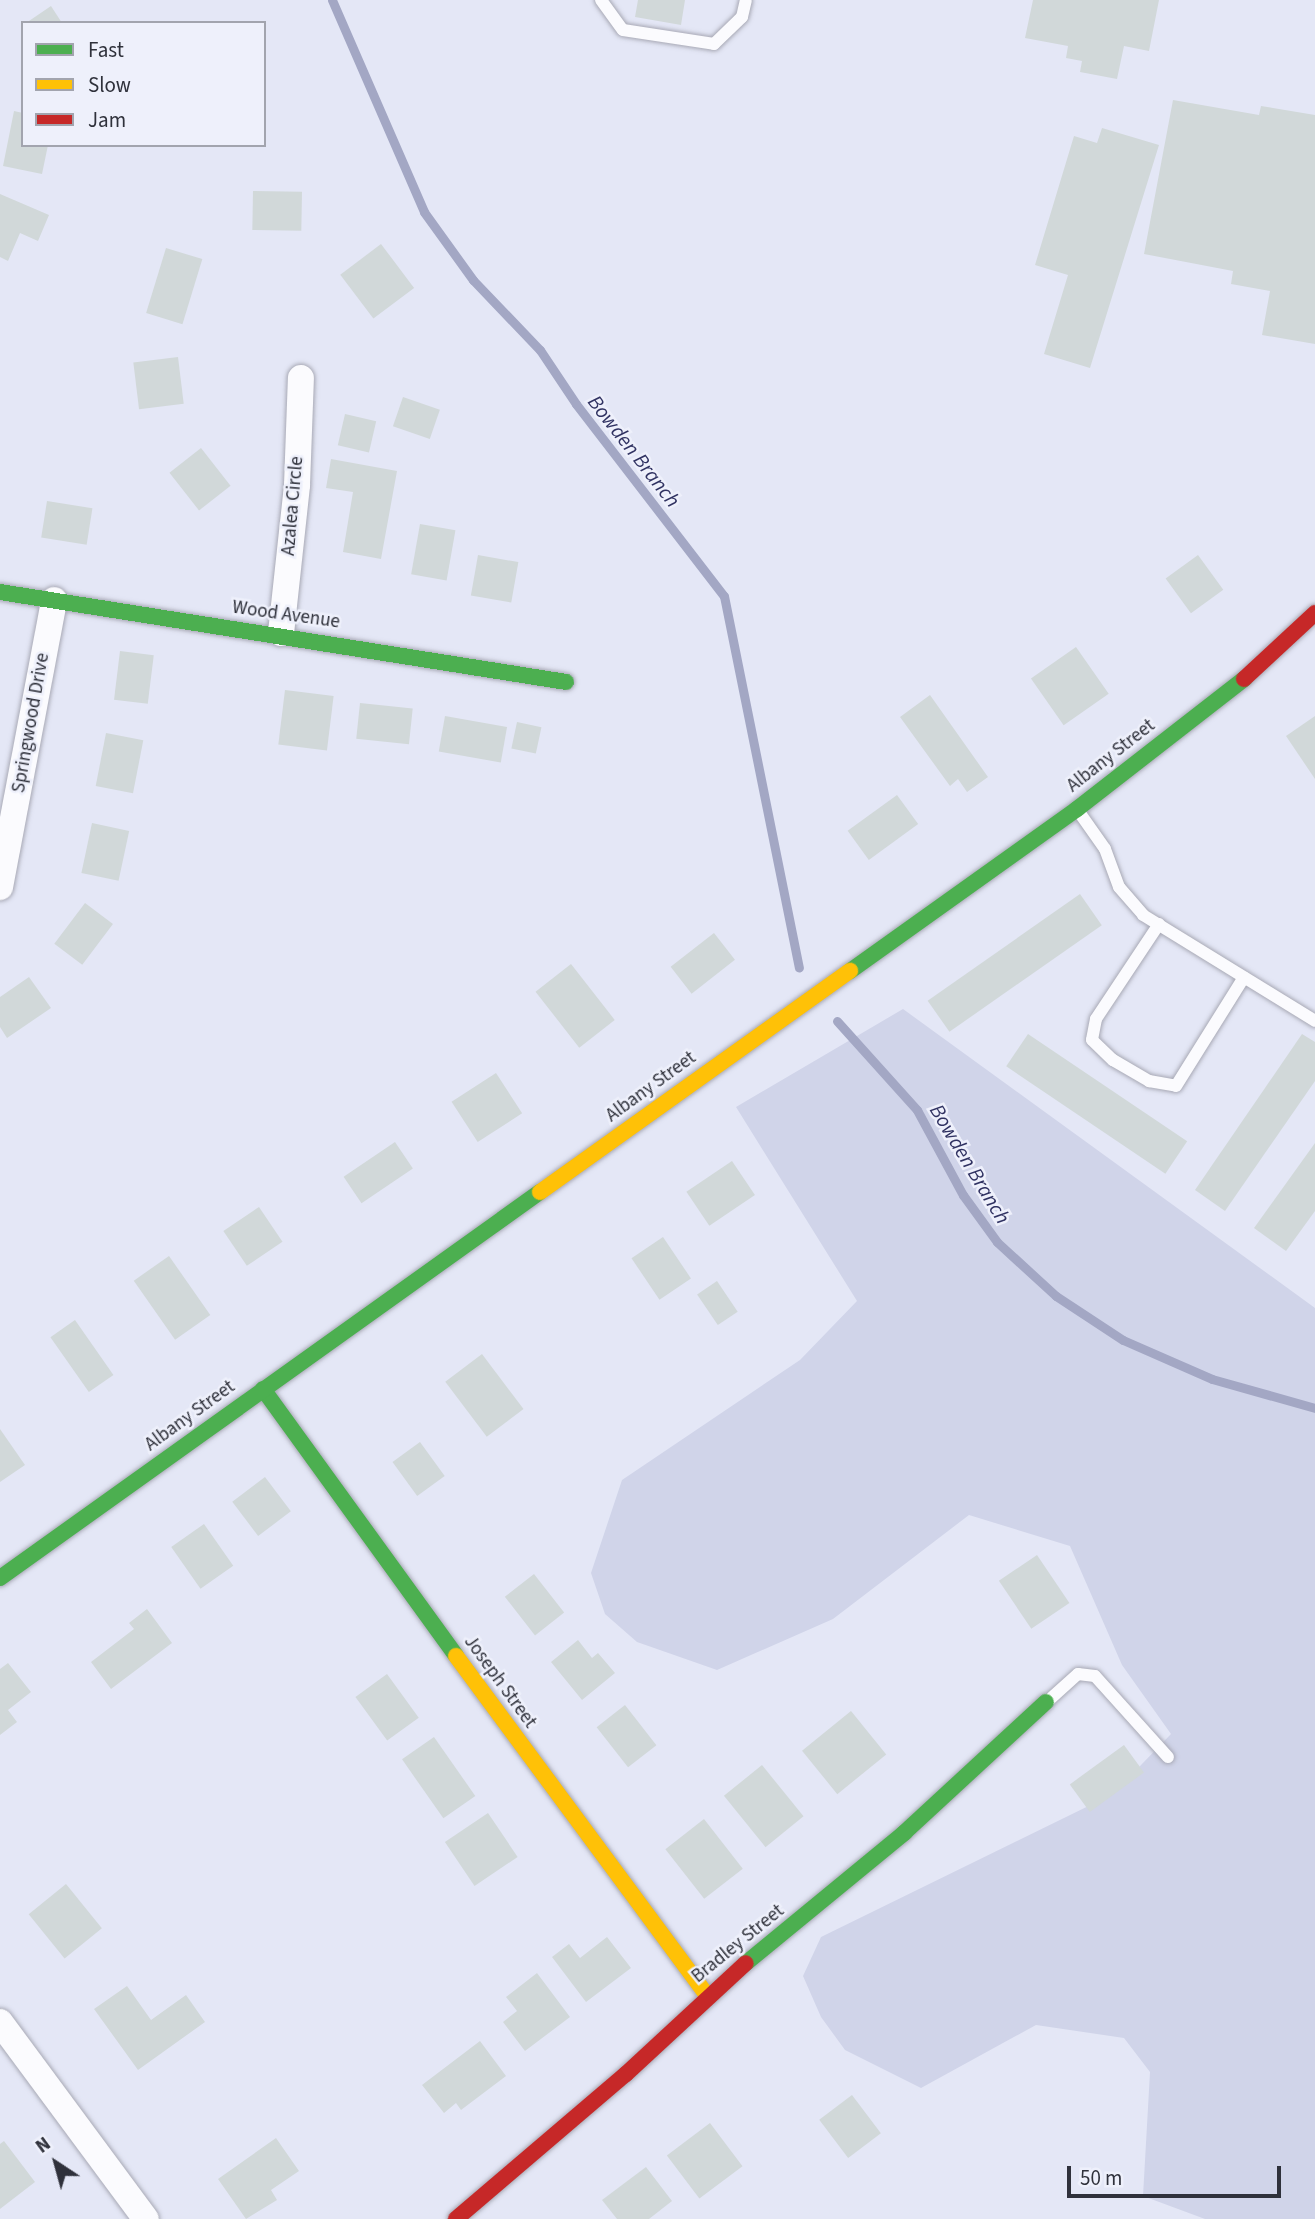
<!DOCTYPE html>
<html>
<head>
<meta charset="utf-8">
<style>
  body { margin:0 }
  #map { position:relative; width:1315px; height:2219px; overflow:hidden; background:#e4e7f6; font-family:"Source Sans 3",sans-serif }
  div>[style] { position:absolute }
  .green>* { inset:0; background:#d0d4e9 }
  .stream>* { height:9px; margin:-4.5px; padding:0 4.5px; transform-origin:4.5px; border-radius:4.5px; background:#a3a7c4 }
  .building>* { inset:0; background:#d1d8d9; transform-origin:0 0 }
  .roads { filter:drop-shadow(0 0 2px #a8a9b5) drop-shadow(0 0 2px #a8a9b5) }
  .lane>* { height:12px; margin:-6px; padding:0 6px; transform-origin:6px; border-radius:6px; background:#fbfbfe }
  .street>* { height:26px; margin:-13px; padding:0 13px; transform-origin:13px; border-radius:13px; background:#fbfbfe }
  .fast>* { height:16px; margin:-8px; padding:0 8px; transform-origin:8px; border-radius:8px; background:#4caf50 }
  .slow>* { height:16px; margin:-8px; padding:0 8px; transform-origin:8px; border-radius:8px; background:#ffc107 }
  .jam>* { height:16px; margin:-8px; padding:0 8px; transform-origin:8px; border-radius:8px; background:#c62828 }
  span { translate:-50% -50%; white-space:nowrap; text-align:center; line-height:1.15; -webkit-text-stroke:5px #eef0fb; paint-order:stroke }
  .street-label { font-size:19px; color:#2f313b }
  .water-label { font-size:21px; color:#303262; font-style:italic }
  .legend { position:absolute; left:21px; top:21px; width:245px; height:126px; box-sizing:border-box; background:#eef0fb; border:2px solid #a2a4ae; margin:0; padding:9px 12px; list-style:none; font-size:21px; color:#2f313b }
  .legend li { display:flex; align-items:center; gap:14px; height:35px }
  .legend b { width:35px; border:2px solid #a2a4ae }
  .north { position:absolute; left:21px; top:2128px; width:70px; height:70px; -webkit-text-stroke:5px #eef0fb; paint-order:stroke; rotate:324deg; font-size:19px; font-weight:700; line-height:28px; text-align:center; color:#2f313b }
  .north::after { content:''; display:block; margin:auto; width:24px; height:32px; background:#2f313b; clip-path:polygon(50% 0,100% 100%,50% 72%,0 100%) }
  .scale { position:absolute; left:1067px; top:2166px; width:214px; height:32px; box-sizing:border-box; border:4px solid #2f313b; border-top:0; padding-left:9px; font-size:21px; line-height:24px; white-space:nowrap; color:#2f313b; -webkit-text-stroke:5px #eef0fb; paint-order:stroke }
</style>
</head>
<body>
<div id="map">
  <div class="green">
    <i style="clip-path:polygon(903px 1009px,1315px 1308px,1315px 2219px,1205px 2219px,1143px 2196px,1150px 2072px,1124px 2038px,1036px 2025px,921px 2088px,845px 2050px,821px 2017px,803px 1976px,821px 1937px,1113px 1794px,1171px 1734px,1122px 1665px,1070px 1546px,969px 1515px,833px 1619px,717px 1670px,637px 1642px,605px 1614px,591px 1573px,622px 1480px,800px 1360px,857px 1301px,736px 1107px)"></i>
  </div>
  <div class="stream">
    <i style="left:332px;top:0;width:231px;rotate:66.5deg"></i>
    <i style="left:424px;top:212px;width:84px;rotate:54.2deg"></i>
    <i style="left:473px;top:280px;width:97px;rotate:46.3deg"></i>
    <i style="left:540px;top:350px;width:65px;rotate:56.3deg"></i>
    <i style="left:576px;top:404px;width:242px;rotate:52.4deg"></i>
    <i style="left:724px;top:596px;width:379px;rotate:78.6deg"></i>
    <i style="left:837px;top:1021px;width:120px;rotate:48deg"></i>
    <i style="left:917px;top:1110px;width:97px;rotate:61.6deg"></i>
    <i style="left:963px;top:1195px;width:58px;rotate:54.1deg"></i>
    <i style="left:997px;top:1242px;width:80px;rotate:42.5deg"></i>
    <i style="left:1056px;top:1296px;width:80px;rotate:33.3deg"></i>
    <i style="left:1123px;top:1340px;width:97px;rotate:23.7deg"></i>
    <i style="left:1212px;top:1379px;width:107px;rotate:15.7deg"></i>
  </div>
  <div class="building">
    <i style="clip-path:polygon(638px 0,685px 0,681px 25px,635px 17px)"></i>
    <i style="clip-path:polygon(1033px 0,1159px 0,1149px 51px,1124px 46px,1117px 79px,1080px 72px,1082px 61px,1066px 58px,1068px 46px,1025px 38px)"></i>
    <i style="clip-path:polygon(51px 6px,62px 23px,26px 23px)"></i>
    <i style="clip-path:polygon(1173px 100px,1259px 115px,1261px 106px,1315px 115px,1315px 344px,1262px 335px,1270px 291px,1231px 284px,1233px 271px,1144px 254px)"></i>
    <i style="clip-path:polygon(14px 111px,23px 113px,23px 145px,48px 145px,42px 174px,3px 166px)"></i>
    <i style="clip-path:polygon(1102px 128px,1159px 145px,1090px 368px,1044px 354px,1068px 275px,1035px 265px,1074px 136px,1097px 143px)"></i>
    <i style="left:253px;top:191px;width:49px;height:39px;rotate:1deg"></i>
    <i style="clip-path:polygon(0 194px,49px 215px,38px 241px,20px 233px,8px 261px,0 257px)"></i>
    <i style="left:381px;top:244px;width:55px;height:51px;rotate:53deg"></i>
    <i style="left:166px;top:248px;width:38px;height:68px;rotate:17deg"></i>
    <i style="left:178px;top:357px;width:47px;height:45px;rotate:83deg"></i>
    <i style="left:403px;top:397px;width:39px;height:31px;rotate:19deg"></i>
    <i style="left:345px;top:414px;width:32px;height:32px;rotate:13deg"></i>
    <i style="left:201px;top:448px;width:48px;height:40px;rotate:52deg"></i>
    <i style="clip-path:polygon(331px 459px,397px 471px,381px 559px,343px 552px,353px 492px,326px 488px)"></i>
    <i style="left:47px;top:501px;width:46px;height:37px;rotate:9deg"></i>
    <i style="left:420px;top:524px;width:36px;height:51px;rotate:10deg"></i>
    <i style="left:478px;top:555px;width:41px;height:41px;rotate:10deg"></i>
    <i style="left:1198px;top:555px;width:43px;height:40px;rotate:54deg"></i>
    <i style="left:1076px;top:647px;width:57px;height:55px;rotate:55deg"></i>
    <i style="left:120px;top:651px;width:34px;height:49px;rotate:7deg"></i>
    <i style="left:285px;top:690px;width:49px;height:55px;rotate:7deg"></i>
    <i style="clip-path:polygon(930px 695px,988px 777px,967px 792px,958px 779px,950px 786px,900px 717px)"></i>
    <i style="left:360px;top:703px;width:53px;height:36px;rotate:6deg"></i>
    <i style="left:445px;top:716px;width:63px;height:36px;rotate:10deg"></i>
    <i style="clip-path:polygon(1315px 716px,1315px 779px,1286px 736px)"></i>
    <i style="left:517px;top:722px;width:25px;height:27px;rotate:12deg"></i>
    <i style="left:106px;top:733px;width:38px;height:54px;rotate:11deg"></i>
    <i style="left:897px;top:795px;width:36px;height:61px;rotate:54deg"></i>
    <i style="left:92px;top:823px;width:38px;height:51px;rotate:12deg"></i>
    <i style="left:1080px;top:894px;width:38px;height:186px;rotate:55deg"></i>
    <i style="left:85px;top:903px;width:35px;height:51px;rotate:37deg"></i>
    <i style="left:714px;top:933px;width:34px;height:55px;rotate:52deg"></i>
    <i style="left:571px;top:964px;width:71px;height:45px;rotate:52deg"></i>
    <i style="clip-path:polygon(29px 977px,51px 1008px,7px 1038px,0 1027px,0 997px)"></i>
    <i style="left:1028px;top:1034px;width:192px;height:39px;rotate:34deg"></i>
    <i style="clip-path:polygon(1302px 1034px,1315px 1042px,1315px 1081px,1225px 1211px,1195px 1190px)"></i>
    <i style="left:496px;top:1073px;width:48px;height:53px;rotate:57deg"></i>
    <i style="left:395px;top:1142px;width:32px;height:62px;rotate:56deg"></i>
    <i style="clip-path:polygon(1315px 1143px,1315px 1211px,1286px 1251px,1254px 1228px)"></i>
    <i style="left:732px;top:1161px;width:41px;height:55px;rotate:56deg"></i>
    <i style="left:259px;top:1207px;width:42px;height:43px;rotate:56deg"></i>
    <i style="left:663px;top:1237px;width:50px;height:38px;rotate:56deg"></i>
    <i style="left:169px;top:1256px;width:72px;height:43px;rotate:55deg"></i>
    <i style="left:717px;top:1281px;width:37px;height:24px;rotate:56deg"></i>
    <i style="left:75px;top:1320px;width:67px;height:30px;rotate:55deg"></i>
    <i style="left:482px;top:1354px;width:69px;height:46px;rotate:53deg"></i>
    <i style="clip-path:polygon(0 1429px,25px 1465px,0 1482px)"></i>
    <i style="left:420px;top:1442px;width:42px;height:34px;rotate:54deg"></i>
    <i style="left:265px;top:1477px;width:43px;height:41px;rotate:53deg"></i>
    <i style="left:204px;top:1524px;width:51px;height:40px;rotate:55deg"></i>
    <i style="left:1037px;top:1555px;width:58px;height:46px;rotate:56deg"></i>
    <i style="left:534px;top:1574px;width:49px;height:37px;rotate:52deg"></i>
    <i style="clip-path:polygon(147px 1609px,172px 1643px,111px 1689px,91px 1662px,134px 1629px,129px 1623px)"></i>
    <i style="clip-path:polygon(578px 1640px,592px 1658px,598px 1653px,615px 1673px,582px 1700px,551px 1662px)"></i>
    <i style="clip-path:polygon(8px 1663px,31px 1692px,8px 1710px,17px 1722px,0 1735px,0 1669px)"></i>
    <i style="left:387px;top:1674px;width:54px;height:39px;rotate:54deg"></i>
    <i style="left:625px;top:1705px;width:51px;height:36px;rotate:52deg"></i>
    <i style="left:851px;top:1711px;width:56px;height:63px;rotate:51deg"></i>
    <i style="left:434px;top:1737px;width:72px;height:39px;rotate:55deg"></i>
    <i style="left:1124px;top:1745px;width:34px;height:67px;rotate:54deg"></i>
    <i style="left:762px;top:1765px;width:66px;height:49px;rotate:51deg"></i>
    <i style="left:488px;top:1813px;width:53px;height:52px;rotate:56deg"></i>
    <i style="left:704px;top:1819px;width:63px;height:49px;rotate:52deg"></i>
    <i style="left:66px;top:1884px;width:57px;height:48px;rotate:51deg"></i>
    <i style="clip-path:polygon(607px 1937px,631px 1968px,586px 2002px,552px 1957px,569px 1944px,580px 1958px)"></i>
    <i style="clip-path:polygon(537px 1973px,570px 2017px,525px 2051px,503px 2022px,517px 2011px,506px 1997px)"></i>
    <i style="clip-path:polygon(127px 1986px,151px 2020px,186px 1995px,205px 2022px,138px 2070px,94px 2009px)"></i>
    <i style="clip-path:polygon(480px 2041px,506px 2076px,461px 2110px,456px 2103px,444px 2113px,422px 2085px)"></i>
    <i style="left:852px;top:2095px;width:48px;height:41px;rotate:53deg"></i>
    <i style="left:710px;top:2123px;width:54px;height:54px;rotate:53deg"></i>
    <i style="clip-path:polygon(276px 2138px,299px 2171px,271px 2190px,277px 2200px,246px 2219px,218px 2179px)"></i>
    <i style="clip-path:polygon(4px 2141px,35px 2182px,0 2209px,0 2144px)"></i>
    <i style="clip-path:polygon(646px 2167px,672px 2201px,649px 2219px,617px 2219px,602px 2200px)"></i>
  </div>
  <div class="roads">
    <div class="lane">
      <i style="left:601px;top:0;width:37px;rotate:54deg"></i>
      <i style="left:623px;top:30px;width:92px;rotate:8.7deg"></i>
      <i style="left:714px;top:44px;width:39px;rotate:-44deg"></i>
      <i style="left:742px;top:17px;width:17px;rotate:-77deg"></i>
      <i style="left:1079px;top:812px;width:45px;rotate:54.9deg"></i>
      <i style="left:1105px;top:849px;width:40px;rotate:69.8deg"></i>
      <i style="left:1119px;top:887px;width:37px;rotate:49deg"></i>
      <i style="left:1143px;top:915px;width:202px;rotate:31.6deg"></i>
      <i style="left:1159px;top:924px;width:114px;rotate:123.6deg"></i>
      <i style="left:1096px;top:1019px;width:21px;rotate:101deg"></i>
      <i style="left:1092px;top:1040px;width:29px;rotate:44deg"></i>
      <i style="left:1113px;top:1060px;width:42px;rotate:30.3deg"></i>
      <i style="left:1149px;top:1081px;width:27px;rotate:10deg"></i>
      <i style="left:1176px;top:1086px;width:128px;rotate:-58deg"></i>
      <i style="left:1049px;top:1700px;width:39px;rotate:-42deg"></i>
      <i style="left:1078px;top:1674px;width:17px;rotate:7deg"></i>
      <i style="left:1095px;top:1676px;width:109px;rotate:48deg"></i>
    </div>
    <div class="street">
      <i style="left:281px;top:633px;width:149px;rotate:-83.8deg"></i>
      <i style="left:297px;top:485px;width:107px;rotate:-87.9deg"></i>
      <i style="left:0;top:887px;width:292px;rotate:-79.3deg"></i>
      <i style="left:0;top:2022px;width:245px;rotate:53.5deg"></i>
    </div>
    <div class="fast">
      <i style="left:0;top:592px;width:573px;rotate:9.03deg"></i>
      <i style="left:850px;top:971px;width:279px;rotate:-35.5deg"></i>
      <i style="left:1077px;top:809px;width:212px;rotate:-37.9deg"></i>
      <i style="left:263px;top:1389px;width:329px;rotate:54.1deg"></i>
      <i style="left:0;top:1578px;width:664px;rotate:-35.56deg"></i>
      <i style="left:746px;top:1963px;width:205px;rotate:-39.4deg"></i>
      <i style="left:904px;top:1833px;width:193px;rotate:-42.7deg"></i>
    </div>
    <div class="slow">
      <i style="left:540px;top:1192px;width:381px;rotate:-35.5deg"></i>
      <i style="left:456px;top:1656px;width:422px;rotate:53.5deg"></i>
    </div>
    <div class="jam">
      <i style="left:1244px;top:679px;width:97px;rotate:-42.9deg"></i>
      <i style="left:456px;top:2219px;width:223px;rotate:-40.5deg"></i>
      <i style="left:626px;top:2074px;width:163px;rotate:-42.8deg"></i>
    </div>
  </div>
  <div class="street-label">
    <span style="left:293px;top:506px;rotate:-85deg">Azalea Circle</span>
    <span style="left:286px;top:615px;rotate:8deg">Wood Avenue</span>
    <span style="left:31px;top:723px;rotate:-80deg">Springwood Drive</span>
    <span style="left:1111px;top:756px;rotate:-38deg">Albany Street</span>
    <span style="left:651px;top:1087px;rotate:-36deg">Albany Street</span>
    <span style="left:190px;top:1416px;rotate:-36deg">Albany Street</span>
    <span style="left:500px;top:1682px;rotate:54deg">Joseph Street</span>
    <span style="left:738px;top:1944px;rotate:-39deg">Bradley Street</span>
  </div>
  <div class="water-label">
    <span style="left:634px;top:451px;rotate:52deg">Bowden Branch</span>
    <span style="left:970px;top:1164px;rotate:59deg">Bowden Branch</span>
  </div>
  <ul class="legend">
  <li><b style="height:9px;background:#4caf50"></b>Fast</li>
  <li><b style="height:9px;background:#ffc107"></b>Slow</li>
  <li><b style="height:9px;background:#c62828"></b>Jam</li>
  </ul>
  <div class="north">N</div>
  <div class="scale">50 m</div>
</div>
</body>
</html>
